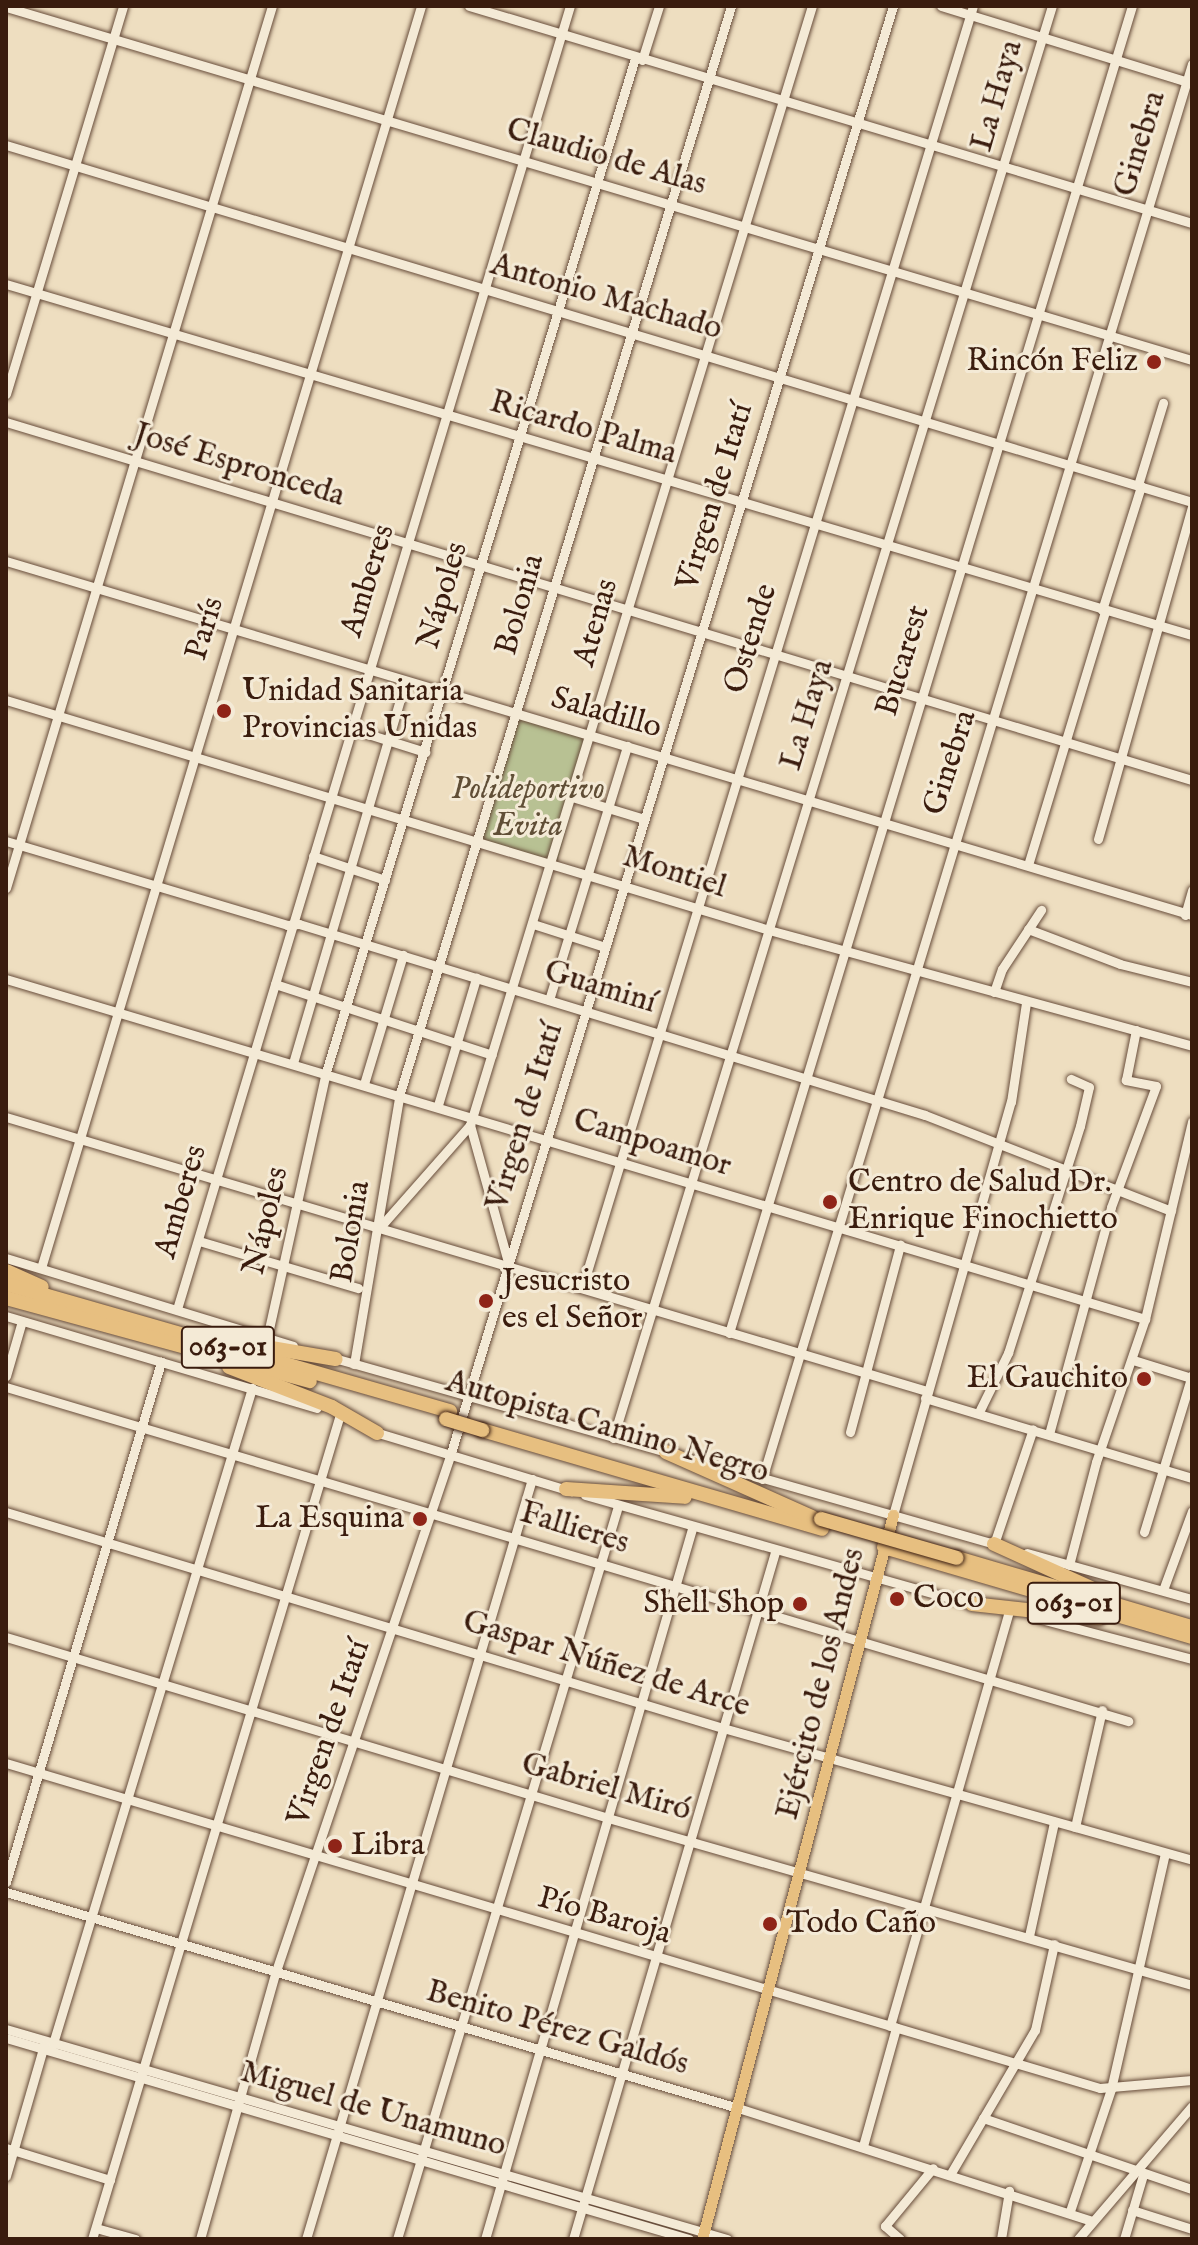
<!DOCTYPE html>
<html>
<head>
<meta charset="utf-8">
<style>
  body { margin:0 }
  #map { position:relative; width:1198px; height:2245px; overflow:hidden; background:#eedec0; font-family:"IM FELL English",serif }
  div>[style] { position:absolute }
  .green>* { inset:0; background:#b8c193; transform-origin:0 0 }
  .roads { filter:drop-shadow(0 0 2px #674c3a) drop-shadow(0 0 2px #674c3a) }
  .minor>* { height:9px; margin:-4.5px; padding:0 4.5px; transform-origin:4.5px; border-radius:4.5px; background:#f4ead6 }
  .major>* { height:11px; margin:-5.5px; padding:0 5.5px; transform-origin:5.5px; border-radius:5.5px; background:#e7bf80 }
  .highway>* { height:14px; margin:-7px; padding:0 7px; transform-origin:7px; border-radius:7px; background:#e7bf80 }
  .bridges { filter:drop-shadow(0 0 2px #3a1c0e) drop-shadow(0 0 2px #3a1c0e) }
  .highway-bridge>* { height:14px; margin:-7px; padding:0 7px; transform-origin:7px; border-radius:7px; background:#e7bf80 }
  .dots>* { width:22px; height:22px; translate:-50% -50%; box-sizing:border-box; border:4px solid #f4ead6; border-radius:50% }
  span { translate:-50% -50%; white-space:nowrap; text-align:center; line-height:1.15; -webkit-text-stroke:6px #f4ead6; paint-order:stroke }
  .shield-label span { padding:2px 6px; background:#f4ead6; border:2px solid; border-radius:6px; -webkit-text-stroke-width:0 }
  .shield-label { font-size:30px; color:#3a1c0e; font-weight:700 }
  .street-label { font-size:32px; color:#3a1c0e }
  .poi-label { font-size:32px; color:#3a1c0e }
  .right { translate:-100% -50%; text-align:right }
  .left { translate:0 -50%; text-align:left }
  .park-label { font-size:32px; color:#604e36; font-style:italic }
  .frame { position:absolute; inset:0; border:8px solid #3a1c0e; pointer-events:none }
</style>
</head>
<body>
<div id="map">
  <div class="green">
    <i style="left:516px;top:715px;width:78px;height:131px;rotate:15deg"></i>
  </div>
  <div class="roads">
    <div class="minor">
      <i style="left:469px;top:6px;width:755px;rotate:16.71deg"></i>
      <i style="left:941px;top:6px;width:263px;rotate:17.1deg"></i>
      <i style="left:6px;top:7px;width:1237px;rotate:16.58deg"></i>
      <i style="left:642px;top:60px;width:57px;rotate:-72.5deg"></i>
      <i style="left:6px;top:145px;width:1239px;rotate:16.75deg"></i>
      <i style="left:6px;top:284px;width:1237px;rotate:16.49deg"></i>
      <i style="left:6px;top:394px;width:405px;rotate:-73.2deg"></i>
      <i style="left:6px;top:422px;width:1239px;rotate:16.8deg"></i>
      <i style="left:1138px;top:485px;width:86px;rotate:-73deg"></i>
      <i style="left:6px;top:561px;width:1238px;rotate:16.62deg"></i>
      <i style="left:1102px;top:610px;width:130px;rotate:-72.5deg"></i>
      <i style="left:6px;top:700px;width:797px;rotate:16.77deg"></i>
      <i style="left:769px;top:930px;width:439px;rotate:15.3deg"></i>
      <i style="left:352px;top:729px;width:77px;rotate:17.5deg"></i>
      <i style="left:572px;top:797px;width:75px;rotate:17deg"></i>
      <i style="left:1098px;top:839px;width:345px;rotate:-74.2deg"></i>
      <i style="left:6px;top:841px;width:293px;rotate:16.6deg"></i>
      <i style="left:287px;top:925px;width:12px;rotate:-5deg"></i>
      <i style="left:299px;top:924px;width:654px;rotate:16.97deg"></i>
      <i style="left:925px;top:1115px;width:264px;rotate:21.3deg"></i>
      <i style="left:313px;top:856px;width:76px;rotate:18.4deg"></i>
      <i style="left:1028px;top:865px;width:265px;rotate:-73.1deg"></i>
      <i style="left:6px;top:888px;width:921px;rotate:-73.22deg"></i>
      <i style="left:1185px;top:915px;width:26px;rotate:-74deg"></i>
      <i style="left:533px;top:924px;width:76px;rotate:17.7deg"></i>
      <i style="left:1028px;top:929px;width:98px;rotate:20.8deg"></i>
      <i style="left:1120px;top:964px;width:74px;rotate:14deg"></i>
      <i style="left:6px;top:979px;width:1189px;rotate:16.62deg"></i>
      <i style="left:275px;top:984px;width:228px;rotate:18.1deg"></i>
      <i style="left:994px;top:992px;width:24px;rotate:-71deg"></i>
      <i style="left:1002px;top:969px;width:71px;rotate:-56.5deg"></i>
      <i style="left:549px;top:1000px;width:266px;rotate:-72.9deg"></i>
      <i style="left:293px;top:1063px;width:397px;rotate:-73.6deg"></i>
      <i style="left:364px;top:1084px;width:135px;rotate:-73.2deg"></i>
      <i style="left:438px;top:1105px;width:133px;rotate:-73.3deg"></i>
      <i style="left:6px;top:1117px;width:961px;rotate:16.57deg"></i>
      <i style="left:470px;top:1125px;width:146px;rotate:74.5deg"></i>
      <i style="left:381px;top:1226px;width:135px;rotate:-48.6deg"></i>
      <i style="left:470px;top:1125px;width:1170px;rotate:-73.01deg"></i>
      <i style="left:199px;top:1241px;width:166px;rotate:16.5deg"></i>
      <i style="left:6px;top:1258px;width:300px;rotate:17deg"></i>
      <i style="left:41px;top:1268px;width:1318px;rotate:-73.24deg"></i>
      <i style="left:582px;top:1288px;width:1340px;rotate:-73.04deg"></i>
      <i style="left:177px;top:1309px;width:1361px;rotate:-73.22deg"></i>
      <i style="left:6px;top:1316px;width:324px;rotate:16.5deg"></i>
      <i style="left:729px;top:1333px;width:1387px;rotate:-73.11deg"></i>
      <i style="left:267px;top:1338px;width:272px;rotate:-77.5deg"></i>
      <i style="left:326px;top:1072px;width:1060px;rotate:-73.05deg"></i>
      <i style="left:334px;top:1358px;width:349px;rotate:15.8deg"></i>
      <i style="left:1133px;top:1360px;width:61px;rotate:17.2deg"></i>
      <i style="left:354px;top:1364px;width:275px;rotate:-80.4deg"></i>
      <i style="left:400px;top:1093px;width:1136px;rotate:-73.06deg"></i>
      <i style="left:6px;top:1376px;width:57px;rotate:-73.8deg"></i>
      <i style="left:6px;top:1387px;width:1171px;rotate:16.58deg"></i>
      <i style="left:925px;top:1398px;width:279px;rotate:16.7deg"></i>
      <i style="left:979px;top:1412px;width:66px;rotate:-63.8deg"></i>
      <i style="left:1008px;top:1353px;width:238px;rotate:-72.4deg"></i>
      <i style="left:1080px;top:1126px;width:40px;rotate:-77deg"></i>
      <i style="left:1089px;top:1087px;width:20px;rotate:-156deg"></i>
      <i style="left:375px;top:1432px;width:205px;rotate:16.8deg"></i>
      <i style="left:850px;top:1432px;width:194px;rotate:-75deg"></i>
      <i style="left:1049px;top:1434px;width:235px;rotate:-74.7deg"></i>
      <i style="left:1111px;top:1207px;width:129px;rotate:-69.6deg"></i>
      <i style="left:1156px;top:1086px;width:31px;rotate:-169deg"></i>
      <i style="left:1126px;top:1080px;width:51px;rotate:-78.7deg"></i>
      <i style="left:613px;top:1438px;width:1498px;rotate:-72.96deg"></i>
      <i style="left:696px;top:1459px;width:314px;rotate:15.9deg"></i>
      <i style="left:762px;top:1479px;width:1479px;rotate:-73.1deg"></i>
      <i style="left:585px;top:1495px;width:405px;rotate:15.8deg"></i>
      <i style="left:6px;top:1512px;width:749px;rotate:16.77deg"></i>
      <i style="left:723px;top:1728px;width:487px;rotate:15.7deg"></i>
      <i style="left:893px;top:1515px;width:430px;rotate:-74.1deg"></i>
      <i style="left:1011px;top:1102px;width:100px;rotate:-81.4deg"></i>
      <i style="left:1144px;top:1532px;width:164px;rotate:-73deg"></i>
      <i style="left:994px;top:1544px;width:121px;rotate:-71.3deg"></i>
      <i style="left:1027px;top:1553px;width:171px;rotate:15.6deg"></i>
      <i style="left:1069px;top:1565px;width:106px;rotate:-75.3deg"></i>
      <i style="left:1096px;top:1462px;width:151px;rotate:-71.1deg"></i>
      <i style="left:1145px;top:1319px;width:203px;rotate:-76.6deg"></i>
      <i style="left:1163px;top:1590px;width:84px;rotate:-69.8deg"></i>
      <i style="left:1033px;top:1617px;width:164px;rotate:14.8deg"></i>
      <i style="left:6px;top:1637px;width:629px;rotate:16.73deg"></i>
      <i style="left:608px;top:1818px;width:607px;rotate:15.96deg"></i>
      <i style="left:6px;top:1763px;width:1141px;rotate:16.55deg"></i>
      <i style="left:1100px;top:2088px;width:92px;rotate:-5deg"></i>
      <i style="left:1075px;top:1827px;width:120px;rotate:-77deg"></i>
      <i style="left:6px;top:1882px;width:543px;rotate:-73.4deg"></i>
      <i style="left:6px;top:1892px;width:763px;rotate:16.44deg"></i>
      <i style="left:738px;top:2108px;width:372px;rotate:17.7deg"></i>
      <i style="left:1029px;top:1936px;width:117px;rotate:-77.6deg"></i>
      <i style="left:890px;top:2026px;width:432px;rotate:-74deg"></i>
      <i style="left:6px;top:2029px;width:751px;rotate:16.24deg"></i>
      <i style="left:6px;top:2038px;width:712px;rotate:16.4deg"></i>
      <i style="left:51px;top:2050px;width:692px;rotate:-73.11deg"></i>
      <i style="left:983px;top:2118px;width:221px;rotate:18.8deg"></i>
      <i style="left:863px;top:2146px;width:123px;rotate:-74.4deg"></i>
      <i style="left:6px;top:2148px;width:109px;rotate:17.1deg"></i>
      <i style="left:951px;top:2173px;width:166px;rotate:-59.6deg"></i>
      <i style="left:1035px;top:2030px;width:88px;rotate:-77.5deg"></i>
      <i style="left:6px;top:2176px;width:136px;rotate:-73.8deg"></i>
      <i style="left:1132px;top:2210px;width:63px;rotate:17.6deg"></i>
      <i style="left:1070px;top:2211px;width:129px;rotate:-71.4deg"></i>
      <i style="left:1111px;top:2089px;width:242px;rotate:-77.1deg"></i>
      <i style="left:96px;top:2228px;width:41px;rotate:15.8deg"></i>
      <i style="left:92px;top:2239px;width:857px;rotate:-73.26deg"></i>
      <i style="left:200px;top:2239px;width:275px;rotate:-74.2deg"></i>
      <i style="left:275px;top:1974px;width:547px;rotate:-71.33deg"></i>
      <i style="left:450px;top:1456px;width:1516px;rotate:-73.01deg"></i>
      <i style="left:306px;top:2239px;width:793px;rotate:-73.44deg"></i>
      <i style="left:397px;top:2239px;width:766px;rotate:-73.22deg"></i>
      <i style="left:485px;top:2239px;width:740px;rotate:-73.75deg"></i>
      <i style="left:573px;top:2239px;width:716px;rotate:-73.61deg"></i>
      <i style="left:900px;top:2239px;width:20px;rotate:-139deg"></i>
      <i style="left:885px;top:2226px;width:75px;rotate:-50.4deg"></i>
      <i style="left:1001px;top:2239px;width:49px;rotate:-80.5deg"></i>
      <i style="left:1078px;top:2239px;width:175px;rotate:-49.4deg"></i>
      <i style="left:1124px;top:2239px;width:67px;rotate:-73.5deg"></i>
    </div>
    <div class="major">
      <i style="left:702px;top:2239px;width:749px;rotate:-75.22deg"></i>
    </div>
    <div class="highway">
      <i style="left:6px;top:1271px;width:39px;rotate:24deg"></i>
      <i style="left:6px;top:1284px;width:462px;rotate:16deg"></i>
      <i style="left:6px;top:1298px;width:315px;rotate:15.3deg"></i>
      <i style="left:242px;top:1343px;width:95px;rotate:9.7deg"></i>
      <i style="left:229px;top:1367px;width:110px;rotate:21.2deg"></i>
      <i style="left:332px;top:1407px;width:52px;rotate:30deg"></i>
      <i style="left:482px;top:1430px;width:354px;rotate:16.2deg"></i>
      <i style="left:666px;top:1452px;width:160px;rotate:24deg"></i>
      <i style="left:566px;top:1489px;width:119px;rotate:3.8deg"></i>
      <i style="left:994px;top:1544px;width:119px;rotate:24.4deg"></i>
      <i style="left:884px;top:1547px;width:321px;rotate:16.3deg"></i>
      <i style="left:957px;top:1558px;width:245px;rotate:16.4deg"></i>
      <i style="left:972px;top:1604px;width:128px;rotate:6.3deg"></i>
    </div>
  </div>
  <div class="bridges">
    <div class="highway-bridge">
      <i style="left:446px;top:1419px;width:38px;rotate:17deg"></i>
      <i style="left:821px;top:1519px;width:141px;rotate:16deg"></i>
    </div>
  </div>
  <div class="dots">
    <i style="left:1154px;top:362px;background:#8f2418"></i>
    <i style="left:224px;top:711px;background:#8f2418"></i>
    <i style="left:830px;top:1202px;background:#8f2418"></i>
    <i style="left:486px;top:1301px;background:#8f2418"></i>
    <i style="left:1144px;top:1379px;background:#8f2418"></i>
    <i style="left:420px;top:1519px;background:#8f2418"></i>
    <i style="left:897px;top:1599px;background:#8f2418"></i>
    <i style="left:800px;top:1604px;background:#8f2418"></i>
    <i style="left:335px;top:1846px;background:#8f2418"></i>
    <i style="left:770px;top:1924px;background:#8f2418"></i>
  </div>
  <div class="shield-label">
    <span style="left:228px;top:1347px">063-01</span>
    <span style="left:1074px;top:1603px">063-01</span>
  </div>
  <div class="street-label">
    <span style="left:998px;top:96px;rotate:-74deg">La Haya</span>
    <span style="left:1141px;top:144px;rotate:-73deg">Ginebra</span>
    <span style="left:606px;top:158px;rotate:16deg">Claudio de Alas</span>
    <span style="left:606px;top:298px;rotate:16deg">Antonio Machado</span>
    <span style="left:583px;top:429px;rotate:16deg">Ricardo Palma</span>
    <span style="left:239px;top:466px;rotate:17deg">José Espronceda</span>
    <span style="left:716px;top:497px;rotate:-73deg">Virgen de Itatí</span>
    <span style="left:369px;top:581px;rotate:-73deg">Amberes</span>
    <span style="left:444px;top:596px;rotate:-74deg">Nápoles</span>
    <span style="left:521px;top:605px;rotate:-74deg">Bolonia</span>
    <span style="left:597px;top:623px;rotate:-74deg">Atenas</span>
    <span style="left:206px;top:629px;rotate:-73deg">París</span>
    <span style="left:752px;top:639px;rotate:-73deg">Ostende</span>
    <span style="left:904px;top:661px;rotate:-73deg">Bucarest</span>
    <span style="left:606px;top:714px;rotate:16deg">Saladillo</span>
    <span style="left:808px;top:715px;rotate:-73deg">La Haya</span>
    <span style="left:951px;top:763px;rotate:-72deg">Ginebra</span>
    <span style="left:674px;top:873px;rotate:18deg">Montiel</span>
    <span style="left:600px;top:988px;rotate:17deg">Guaminí</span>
    <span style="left:526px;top:1117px;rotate:-73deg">Virgen de Itatí</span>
    <span style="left:652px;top:1144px;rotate:17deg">Campoamor</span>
    <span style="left:182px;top:1202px;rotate:-74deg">Amberes</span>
    <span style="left:267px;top:1221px;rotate:-77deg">Nápoles</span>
    <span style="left:352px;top:1232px;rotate:-80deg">Bolonia</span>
    <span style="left:607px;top:1428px;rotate:16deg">Autopista Camino Negro</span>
    <span style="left:574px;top:1529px;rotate:17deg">Fallieres</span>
    <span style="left:606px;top:1665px;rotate:17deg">Gaspar Núñez de Arce</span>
    <span style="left:822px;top:1684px;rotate:-76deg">Ejército de los Andes</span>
    <span style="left:330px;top:1733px;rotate:-71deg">Virgen de Itatí</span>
    <span style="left:606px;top:1788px;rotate:16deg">Gabriel Miró</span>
    <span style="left:604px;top:1917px;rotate:16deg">Pío Baroja</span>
    <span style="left:557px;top:2029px;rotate:16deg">Benito Pérez Galdós</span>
    <span style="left:373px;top:2110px;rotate:16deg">Miguel de Unamuno</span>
  </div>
  <div class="poi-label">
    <span class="right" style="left:1138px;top:362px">Rincón Feliz</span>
    <span class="left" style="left:242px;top:711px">Unidad Sanitaria<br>Provincias Unidas</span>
    <span class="left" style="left:848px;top:1202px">Centro de Salud Dr.<br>Enrique Finochietto</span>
    <span class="left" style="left:502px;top:1301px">Jesucristo<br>es el Señor</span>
    <span class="right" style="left:1128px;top:1379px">El Gauchito</span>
    <span class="right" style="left:404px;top:1519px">La Esquina</span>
    <span class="left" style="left:913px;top:1599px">Coco</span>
    <span class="right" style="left:784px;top:1604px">Shell Shop</span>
    <span class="left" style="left:351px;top:1846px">Libra</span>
    <span class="left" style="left:786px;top:1924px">Todo Caño</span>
  </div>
  <div class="park-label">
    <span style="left:528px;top:809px">Polideportivo<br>Evita</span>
  </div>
  <div class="frame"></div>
</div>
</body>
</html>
